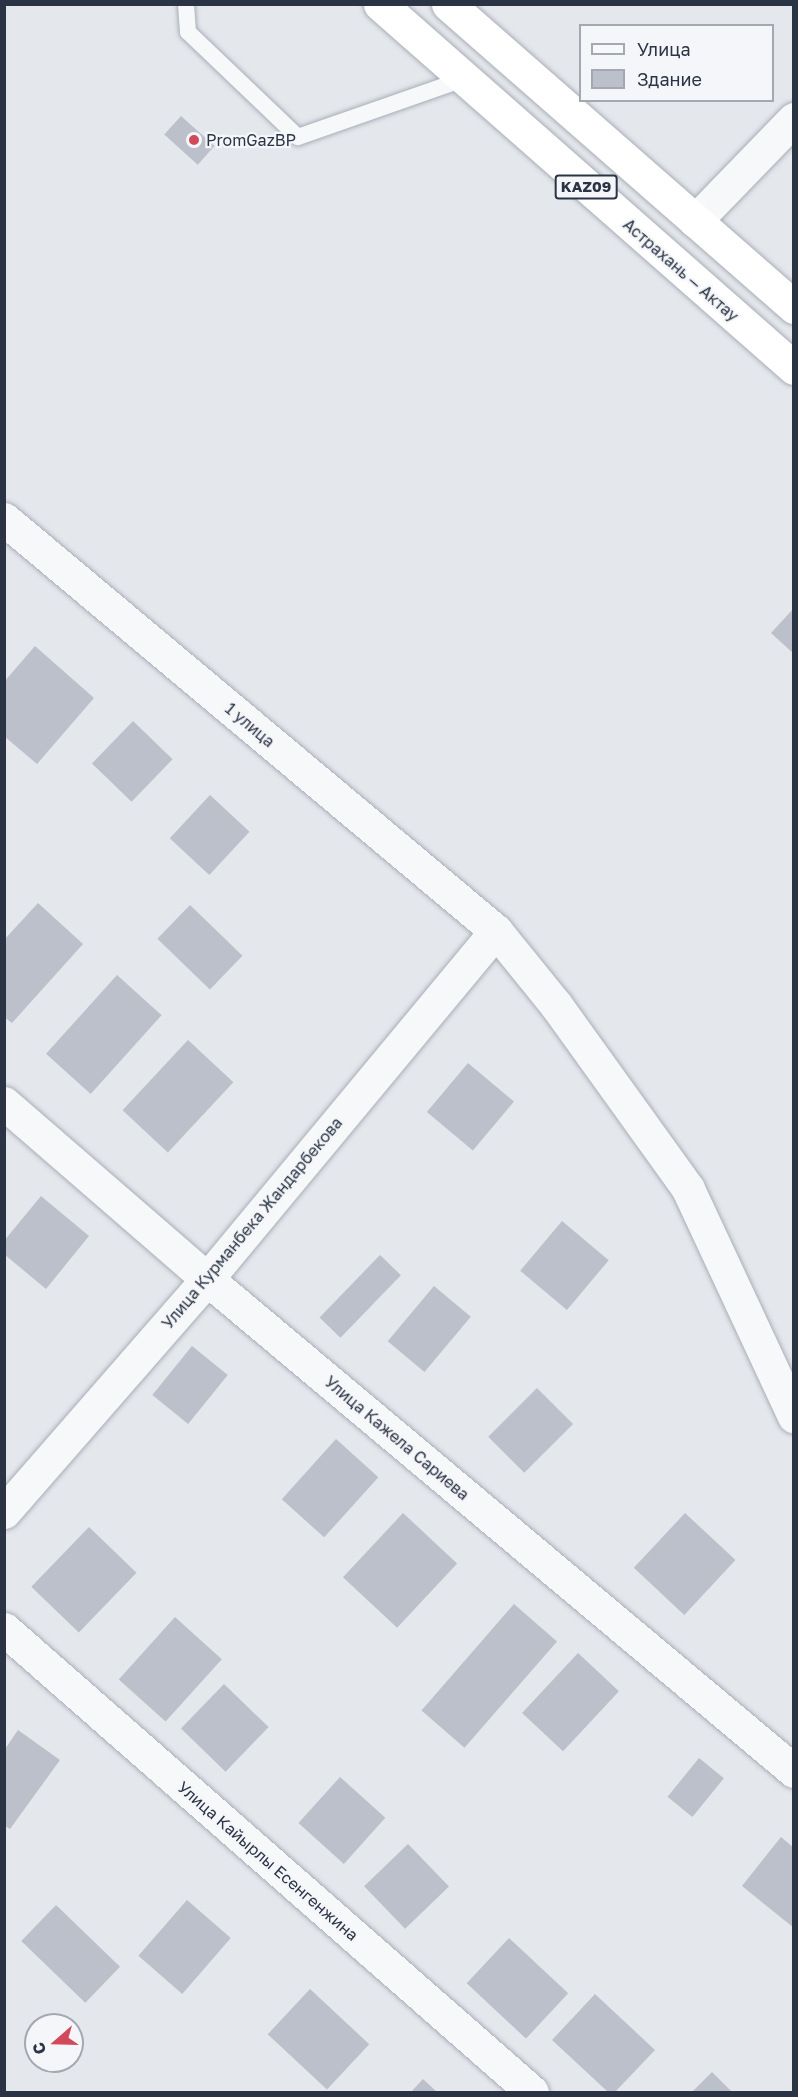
<!DOCTYPE html>
<html>
<head>
<meta charset="utf-8">
<style>
  body { margin:0 }
  #map { position:relative; width:798px; height:2097px; overflow:hidden; background:#e4e7ec; font-family:"Golos Text",sans-serif }
  div>[style] { position:absolute }
  .building>* { inset:0; background:#bbc0ca; transform-origin:0 0 }
  .roads { filter:drop-shadow(0 0 2px #a9aeb7) drop-shadow(0 0 2px #a9aeb7) }
  .lane>* { height:16px; margin:-8px; padding:0 8px; transform-origin:8px; border-radius:8px; background:#f7f8fa }
  .street>* { height:33px; margin:-16.5px; padding:0 16.5px; transform-origin:16.5px; border-radius:16.5px; background:#f7f8fa }
  .highway>* { height:33px; margin:-16.5px; padding:0 16.5px; transform-origin:16.5px; border-radius:16.5px; background:#fff }
  .dots>* { width:16px; height:16px; translate:-50% -50%; box-sizing:border-box; border:3px solid #f4f6f9; border-radius:50% }
  span { translate:-50% -50%; white-space:nowrap; text-align:center; line-height:1.15; -webkit-text-stroke:4.5px #f4f6f9; paint-order:stroke }
  .shield-label span { padding:2px 4px; background:#f4f6f9; border:2px solid; border-radius:4px; -webkit-text-stroke-width:0 }
  .shield-label { font-size:15px; color:#2b3445; font-weight:700 }
  .poi-label { font-size:16px; color:#2b3445 }
  .left { translate:0 -50%; text-align:left }
  .street-label { font-size:16px; color:#2b3445 }
  .frame { position:absolute; inset:0; border:6px solid #2b3445; pointer-events:none }
  .legend { position:absolute; left:579px; top:24px; width:195px; height:78px; box-sizing:border-box; background:#f4f6f9; border:2px solid #a4a8b1; margin:0; padding:8px 10px; list-style:none; font-size:18px; color:#2b3445 }
  .legend li { display:flex; align-items:center; gap:12px; height:30px }
  .legend b { width:30px; border:2px solid #a4a8b1 }
  .north { position:absolute; left:24px; top:2013px; width:60px; height:60px; box-sizing:border-box; background:#f4f6f9; border:2px solid #a4a8b1; border-radius:50%; rotate:250deg; font-size:16px; font-weight:700; line-height:24px; text-align:center; color:#2b3445 }
  .north::after { content:''; display:block; margin:auto; width:21px; height:27px; background:#d1495b; clip-path:polygon(50% 0,100% 100%,50% 72%,0 100%) }
</style>
</head>
<body>
<div id="map">
  <div class="building">
    <i style="left:181px;top:116px;width:45px;height:25px;rotate:42deg"></i>
    <i style="clip-path:polygon(794px 608px,794px 654px,771px 633px)"></i>
    <i style="clip-path:polygon(35px 646px,94px 698px,37px 764px,4px 736px,4px 682px)"></i>
    <i style="left:133px;top:721px;width:55px;height:59px;rotate:44deg"></i>
    <i style="left:210px;top:795px;width:54px;height:59px;rotate:43deg"></i>
    <i style="clip-path:polygon(38px 903px,83px 944px,12px 1023px,4px 1017px,4px 940px)"></i>
    <i style="left:190px;top:905px;width:73px;height:47px;rotate:44deg"></i>
    <i style="left:117px;top:975px;width:60px;height:106px;rotate:42deg"></i>
    <i style="left:188px;top:1040px;width:62px;height:96px;rotate:43deg"></i>
    <i style="left:468px;top:1063px;width:60px;height:64px;rotate:40deg"></i>
    <i style="clip-path:polygon(41px 1196px,89px 1236px,46px 1289px,4px 1254px,4px 1241px)"></i>
    <i style="left:562px;top:1221px;width:61px;height:65px;rotate:40deg"></i>
    <i style="left:380px;top:1255px;width:29px;height:87px;rotate:44deg"></i>
    <i style="left:434px;top:1286px;width:48px;height:72px;rotate:40deg"></i>
    <i style="left:192px;top:1346px;width:46px;height:63px;rotate:39deg"></i>
    <i style="left:537px;top:1388px;width:51px;height:69px;rotate:45deg"></i>
    <i style="left:336px;top:1439px;width:57px;height:81px;rotate:42deg"></i>
    <i style="left:403px;top:1513px;width:74px;height:88px;rotate:43deg"></i>
    <i style="left:685px;top:1513px;width:69px;height:75px;rotate:43deg"></i>
    <i style="left:89px;top:1527px;width:66px;height:83px;rotate:44deg"></i>
    <i style="left:514px;top:1604px;width:57px;height:141px;rotate:41deg"></i>
    <i style="left:175px;top:1617px;width:63px;height:84px;rotate:42deg"></i>
    <i style="left:578px;top:1653px;width:56px;height:82px;rotate:43deg"></i>
    <i style="left:224px;top:1684px;width:62px;height:62px;rotate:44deg"></i>
    <i style="clip-path:polygon(18px 1730px,60px 1760px,10px 1829px,5px 1826px,5px 1749px)"></i>
    <i style="left:699px;top:1758px;width:32px;height:50px;rotate:39deg"></i>
    <i style="left:340px;top:1777px;width:61px;height:62px;rotate:42deg"></i>
    <i style="clip-path:polygon(781px 1837px,794px 1848px,794px 1928px,742px 1886px)"></i>
    <i style="left:408px;top:1844px;width:59px;height:61px;rotate:46deg"></i>
    <i style="left:187px;top:1900px;width:58px;height:74px;rotate:41deg"></i>
    <i style="left:56px;top:1905px;width:89px;height:50px;rotate:44deg"></i>
    <i style="left:509px;top:1938px;width:81px;height:62px;rotate:43deg"></i>
    <i style="left:310px;top:1989px;width:81px;height:62px;rotate:43deg"></i>
    <i style="clip-path:polygon(595px 1994px,655px 2050px,615px 2092px,608px 2092px,552px 2040px)"></i>
    <i style="clip-path:polygon(712px 2072px,732px 2092px,692px 2092px)"></i>
    <i style="clip-path:polygon(423px 2079px,437px 2092px,411px 2092px)"></i>
  </div>
  <div class="roads">
    <div class="lane">
      <i style="left:186px;top:4px;width:28px;rotate:86deg"></i>
      <i style="left:188px;top:32px;width:152px;rotate:43.7deg"></i>
      <i style="left:298px;top:137px;width:176px;rotate:-19.3deg"></i>
    </div>
    <div class="street">
      <i style="left:695px;top:221px;width:142px;rotate:-45.9deg"></i>
      <i style="left:4px;top:519px;width:642px;rotate:39.94deg"></i>
      <i style="left:496px;top:931px;width:95px;rotate:51deg"></i>
      <i style="left:556px;top:1005px;width:226px;rotate:54.3deg"></i>
      <i style="left:688px;top:1189px;width:251px;rotate:65deg"></i>
      <i style="left:4px;top:1103px;width:269px;rotate:40.9deg"></i>
      <i style="left:207px;top:1279px;width:766px;rotate:39.97deg"></i>
      <i style="left:4px;top:1512px;width:309px;rotate:-48.9deg"></i>
      <i style="left:207px;top:1279px;width:452px;rotate:-50.3deg"></i>
      <i style="left:4px;top:1629px;width:702px;rotate:41.25deg"></i>
    </div>
    <div class="highway">
      <i style="left:380px;top:4px;width:551px;rotate:41.32deg"></i>
      <i style="left:448px;top:4px;width:460px;rotate:41.2deg"></i>
    </div>
  </div>
  <div class="dots">
    <i style="left:194px;top:140px;background:#d1495b"></i>
  </div>
  <div class="shield-label">
    <span style="left:586px;top:187px">KAZ09</span>
  </div>
  <div class="poi-label">
    <span class="left" style="left:206px;top:140px">PromGazBP</span>
  </div>
  <div class="street-label">
    <span style="left:681px;top:270px;rotate:41deg">Астрахань — Актау</span>
    <span style="left:250px;top:725px;rotate:40deg">1 улица</span>
    <span style="left:252px;top:1223px;rotate:-50deg">Улица Курманбека Жандарбекова</span>
    <span style="left:397px;top:1438px;rotate:40deg">Улица Кажела Сариева</span>
    <span style="left:268px;top:1861px;rotate:41deg">Улица Кайырлы Есенгенжина</span>
  </div>
  <div class="frame"></div>
  <ul class="legend">
  <li><b style="height:8px;background:#f7f8fa"></b>Улица</li>
  <li><b style="height:16px;background:#bbc0ca"></b>Здание</li>
  </ul>
  <div class="north">С</div>
</div>
</body>
</html>
